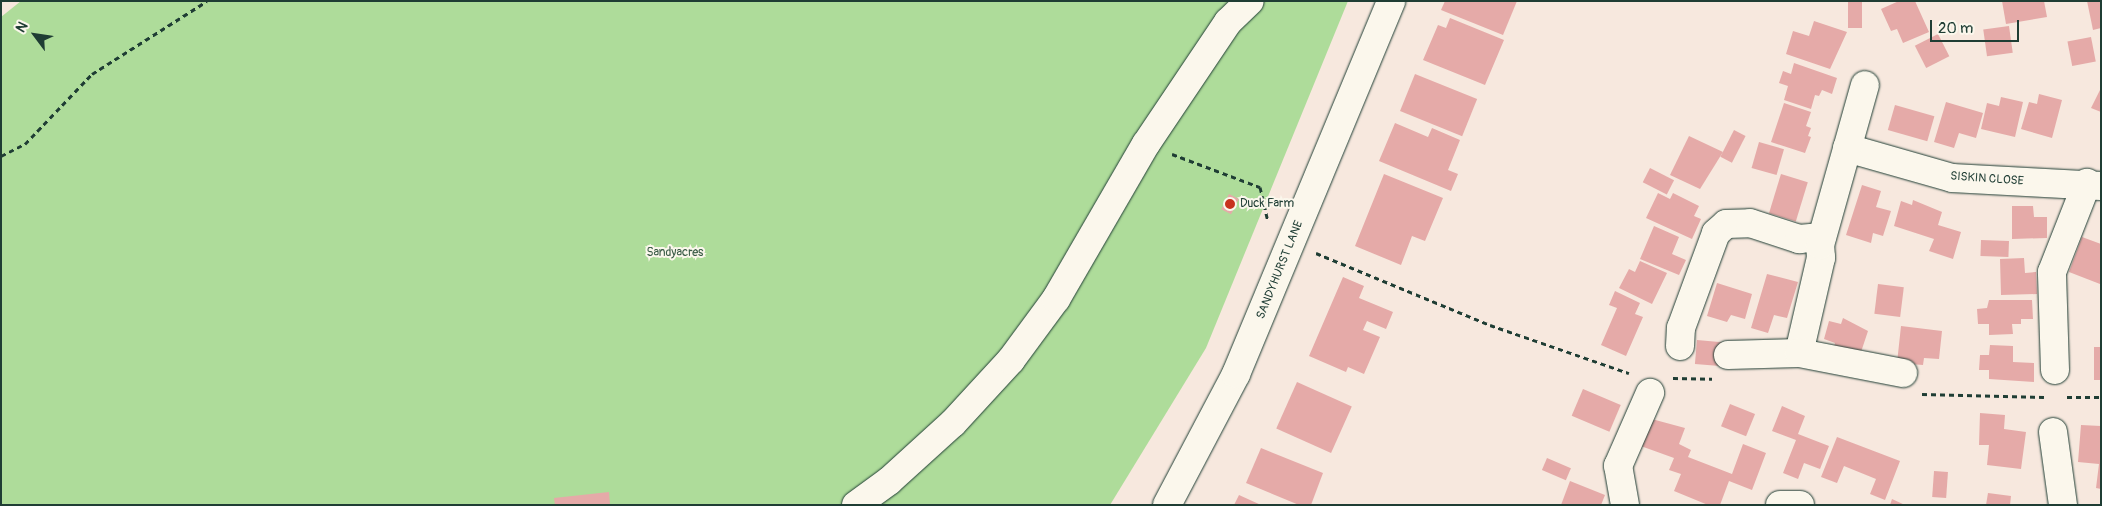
<!DOCTYPE html>
<html>
<head>
<meta charset="utf-8">
<style>
  body { margin:0 }
  #map { position:relative; width:2102px; height:506px; overflow:hidden; background:#f7e8de; font-family:Pangolin,sans-serif }
  div>[style] { position:absolute }
  .green>* { inset:0; background:#aedc9a }
  .building>* { inset:0; background:#e5aaa8; transform-origin:0 0 }
  .path>* { height:3px; margin-top:-1.5px; transform-origin:0; background:repeating-linear-gradient(90deg,#1f3d34 0 5px,transparent 0 9px) }
  .roads { filter:drop-shadow(0 0 1px #1f3d34) drop-shadow(0 0 1px #1f3d34) }
  .minor>* { height:28px; margin:-14px; padding:0 14px; transform-origin:14px; border-radius:14px; background:#fbf7ec }
  .dots>* { width:14px; height:14px; translate:-50% -50%; box-sizing:border-box; border:2px solid #fbf7ec; border-radius:50% }
  span { translate:-50% -50%; white-space:nowrap; text-align:center; line-height:1.15; -webkit-text-stroke:4px #fbf7ec; paint-order:stroke }
  .street-label { font-size:12px; color:#1f3d34 }
  .poi-label { font-size:12px; color:#1f3d34 }
  .left { translate:0 -50%; text-align:left }
  .park-label { font-size:12px; color:#3c5d48 }
  .frame { position:absolute; inset:0; border:2px solid #1f3d34; pointer-events:none }
  .north { position:absolute; left:10px; top:10px; width:50px; height:50px; -webkit-text-stroke:4px #fbf7ec; paint-order:stroke; rotate:301deg; font-size:14px; font-weight:700; line-height:20px; text-align:center; color:#1f3d34 }
  .north::after { content:''; display:block; margin:auto; width:18px; height:22px; background:#1f3d34; clip-path:polygon(50% 0,100% 100%,50% 72%,0 100%) }
  .scale { position:absolute; left:1930px; top:20px; width:89px; height:22px; box-sizing:border-box; border:2px solid #1f3d34; border-top:0; padding-left:6px; font-size:15px; line-height:18px; white-space:nowrap; color:#1f3d34; -webkit-text-stroke:4px #fbf7ec; paint-order:stroke }
</style>
</head>
<body>
<div id="map">
  <div class="green">
    <i style="clip-path:polygon(21px 1px,1348px 1px,1206px 348px,1110px 505px,1px 505px,1px 17px)"></i>
  </div>
  <div class="building">
    <i style="clip-path:polygon(1445px 1px,1517px 1px,1503px 35px,1441px 10px)"></i>
    <i style="left:1848px;top:1px;width:14px;height:27px"></i>
    <i style="clip-path:polygon(1899px 1px,1915px 1px,1929px 32px,1903px 43px,1897px 29px,1891px 31px,1881px 9px)"></i>
    <i style="clip-path:polygon(2002px 1px,2044px 1px,2047px 17px,2006px 24px)"></i>
    <i style="clip-path:polygon(2087px 1px,2101px 1px,2101px 28px,2093px 30px)"></i>
    <i style="clip-path:polygon(1450px 18px,1504px 40px,1485px 85px,1423px 60px,1438px 25px,1446px 28px)"></i>
    <i style="clip-path:polygon(1814px 21px,1847px 32px,1830px 69px,1786px 54px,1793px 31px,1809px 36px)"></i>
    <i style="left:2009px;top:26px;width:27px;height:26px;rotate:82deg"></i>
    <i style="left:1938px;top:34px;width:25px;height:26px;rotate:63deg"></i>
    <i style="left:2091px;top:37px;width:25px;height:24px;rotate:79deg"></i>
    <i style="clip-path:polygon(1794px 63px,1837px 78px,1832px 94px,1822px 90px,1819px 96px,1815px 95px,1811px 109px,1784px 100px,1788px 86px,1779px 83px,1783px 71px,1791px 74px)"></i>
    <i style="left:1415px;top:74px;width:67px;height:40px;rotate:22deg"></i>
    <i style="clip-path:polygon(2101px 88px,2101px 112px,2091px 108px)"></i>
    <i style="clip-path:polygon(2039px 94px,2062px 100px,2052px 138px,2021px 129px,2029px 102px,2037px 104px)"></i>
    <i style="clip-path:polygon(2001px 97px,2023px 102px,2015px 137px,1981px 129px,1987px 103px,1999px 106px)"></i>
    <i style="clip-path:polygon(1946px 102px,1983px 113px,1976px 138px,1959px 133px,1954px 148px,1934px 142px)"></i>
    <i style="clip-path:polygon(1784px 103px,1811px 112px,1806px 126px,1811px 128px,1808px 136px,1811px 137px,1805px 153px,1771px 142px)"></i>
    <i style="left:1895px;top:105px;width:41px;height:26px;rotate:16deg"></i>
    <i style="clip-path:polygon(1395px 123px,1428px 137px,1432px 128px,1460px 140px,1448px 170px,1458px 174px,1451px 191px,1379px 161px)"></i>
    <i style="left:1734px;top:130px;width:13px;height:30px;rotate:27deg"></i>
    <i style="clip-path:polygon(1689px 136px,1723px 152px,1700px 189px,1670px 175px)"></i>
    <i style="left:1759px;top:142px;width:26px;height:27px;rotate:16deg"></i>
    <i style="left:1650px;top:168px;width:27px;height:16px;rotate:27deg"></i>
    <i style="clip-path:polygon(1384px 174px,1443px 198px,1425px 241px,1412px 236px,1401px 265px,1355px 246px)"></i>
    <i style="left:1781px;top:174px;width:28px;height:41px;rotate:17deg"></i>
    <i style="clip-path:polygon(1862px 185px,1881px 191px,1876px 207px,1891px 211px,1883px 236px,1873px 233px,1871px 243px,1846px 235px)"></i>
    <i style="clip-path:polygon(1658px 193px,1670px 199px,1673px 193px,1699px 206px,1694px 216px,1701px 219px,1692px 239px,1646px 218px)"></i>
    <i style="left:1229px;top:194px;width:11px;height:17px;rotate:27deg"></i>
    <i style="clip-path:polygon(1913px 200px,1942px 212px,1938px 225px,1961px 232px,1953px 259px,1929px 251px,1934px 239px,1894px 226px,1901px 201px,1912px 205px)"></i>
    <i style="clip-path:polygon(2012px 206px,2033px 206px,2034px 217px,2047px 217px,2047px 238px,2012px 239px)"></i>
    <i style="clip-path:polygon(1654px 226px,1679px 237px,1672px 254px,1686px 260px,1679px 275px,1640px 259px)"></i>
    <i style="clip-path:polygon(2082px 237px,2101px 244px,2100px 284px,2069px 272px)"></i>
    <i style="left:1981px;top:240px;width:28px;height:16px;rotate:2deg"></i>
    <i style="clip-path:polygon(2024px 258px,2025px 273px,2036px 272px,2037px 294px,2001px 295px,2000px 259px)"></i>
    <i style="clip-path:polygon(1640px 261px,1667px 273px,1652px 304px,1619px 288px,1629px 269px,1635px 272px)"></i>
    <i style="clip-path:polygon(1767px 274px,1798px 282px,1787px 318px,1774px 315px,1768px 333px,1751px 328px)"></i>
    <i style="clip-path:polygon(1343px 277px,1364px 286px,1359px 298px,1393px 312px,1386px 329px,1367px 321px,1363px 330px,1380px 337px,1364px 374px,1348px 367px,1346px 372px,1309px 356px)"></i>
    <i style="clip-path:polygon(1717px 283px,1752px 294px,1745px 319px,1731px 315px,1727px 322px,1707px 316px)"></i>
    <i style="left:1878px;top:284px;width:26px;height:30px;rotate:7deg"></i>
    <i style="clip-path:polygon(1615px 291px,1640px 303px,1635px 314px,1643px 317px,1626px 356px,1601px 345px,1617px 308px,1609px 305px)"></i>
    <i style="clip-path:polygon(1989px 300px,2032px 300px,2033px 319px,2021px 319px,2021px 324px,2012px 324px,2013px 334px,1989px 335px,1989px 324px,1978px 324px,1977px 309px,1987px 308px)"></i>
    <i style="clip-path:polygon(1843px 318px,1868px 331px,1861px 352px,1834px 347px,1835px 343px,1824px 339px,1829px 321px,1841px 324px)"></i>
    <i style="clip-path:polygon(1901px 326px,1942px 331px,1939px 359px,1924px 358px,1923px 365px,1897px 363px)"></i>
    <i style="left:1697px;top:340px;width:25px;height:24px;rotate:5deg"></i>
    <i style="clip-path:polygon(1990px 345px,2013px 346px,2013px 362px,2034px 363px,2034px 382px,1989px 379px,1989px 370px,1979px 370px,1980px 355px,1989px 355px)"></i>
    <i style="left:2094px;top:347px;width:7px;height:33px"></i>
    <i style="left:1297px;top:382px;width:60px;height:51px;rotate:24deg"></i>
    <i style="left:1583px;top:389px;width:41px;height:29px;rotate:23deg"></i>
    <i style="left:1730px;top:404px;width:27px;height:24px;rotate:22deg"></i>
    <i style="clip-path:polygon(1782px 406px,1805px 416px,1798px 434px,1829px 446px,1820px 469px,1804px 463px,1798px 479px,1783px 473px,1796px 440px,1772px 431px)"></i>
    <i style="clip-path:polygon(1980px 413px,2005px 415px,2004px 429px,2026px 432px,2021px 469px,1987px 465px,1989px 445px,1979px 445px)"></i>
    <i style="clip-path:polygon(1648px 418px,1685px 428px,1679px 444px,1691px 450px,1688px 457px,1732px 474px,1743px 444px,1766px 453px,1752px 490px,1729px 481px,1720px 505px,1708px 505px,1674px 491px,1681px 474px,1669px 470px,1674px 458px,1638px 445px)"></i>
    <i style="clip-path:polygon(2081px 425px,2101px 426px,2101px 489px,2096px 488px,2099px 464px,2078px 462px)"></i>
    <i style="clip-path:polygon(1837px 437px,1900px 461px,1885px 500px,1870px 494px,1876px 479px,1844px 466px,1837px 483px,1821px 477px)"></i>
    <i style="clip-path:polygon(1261px 448px,1323px 473px,1311px 505px,1299px 505px,1246px 483px)"></i>
    <i style="left:1547px;top:458px;width:26px;height:13px;rotate:23deg"></i>
    <i style="left:1934px;top:471px;width:14px;height:26px;rotate:4deg"></i>
    <i style="clip-path:polygon(1570px 481px,1605px 495px,1601px 505px,1561px 505px)"></i>
    <i style="clip-path:polygon(609px 492px,610px 505px,555px 505px,554px 498px)"></i>
    <i style="clip-path:polygon(1988px 493px,2011px 496px,2010px 505px,1986px 505px)"></i>
    <i style="clip-path:polygon(1239px 495px,1261px 505px,1234px 505px)"></i>
    <i style="clip-path:polygon(1892px 499px,1905px 505px,1890px 505px)"></i>
  </div>
  <div class="path">
    <i style="left:1172px;top:154px;width:94px;rotate:20.6deg"></i>
    <i style="left:1260px;top:187px;width:35px;rotate:77deg"></i>
    <i style="left:1px;top:156px;width:27px;rotate:-27deg"></i>
    <i style="left:25px;top:144px;width:97px;rotate:-46.3deg"></i>
    <i style="left:92px;top:74px;width:136px;rotate:-32.4deg"></i>
    <i style="left:1316px;top:253px;width:188px;rotate:22.5deg"></i>
    <i style="left:1490px;top:325px;width:147px;rotate:19.1deg"></i>
    <i style="left:1673px;top:378px;width:39px;rotate:1deg"></i>
    <i style="left:1922px;top:394px;width:122px;rotate:1.4deg"></i>
    <i style="left:2067px;top:397px;width:34px"></i>
  </div>
  <div class="roads">
    <div class="minor">
      <i style="left:1847px;top:148px;width:109px;rotate:15.9deg"></i>
      <i style="left:1952px;top:178px;width:149px;rotate:3.1deg"></i>
      <i style="left:1680px;top:346px;width:18px;rotate:-87deg"></i>
      <i style="left:1681px;top:328px;width:101px;rotate:-69.8deg"></i>
      <i style="left:1716px;top:233px;width:13px;rotate:-42deg"></i>
      <i style="left:1726px;top:224px;width:24px;rotate:-2deg"></i>
      <i style="left:1750px;top:223px;width:52px;rotate:18.1deg"></i>
      <i style="left:1799px;top:239px;width:23px;rotate:-5deg"></i>
      <i style="left:1799px;top:353px;width:98px;rotate:-77deg"></i>
      <i style="left:1821px;top:258px;width:13px;rotate:-94deg"></i>
      <i style="left:1820px;top:245px;width:166px;rotate:-74.3deg"></i>
      <i style="left:1728px;top:355px;width:71px;rotate:-1.6deg"></i>
      <i style="left:1799px;top:353px;width:106px;rotate:10.9deg"></i>
      <i style="left:2055px;top:370px;width:98px;rotate:-91.8deg"></i>
      <i style="left:2052px;top:272px;width:96px;rotate:-68.5deg"></i>
      <i style="left:2053px;top:432px;width:74px;rotate:82.2deg"></i>
      <i style="left:856px;top:505px;width:41px;rotate:-36deg"></i>
      <i style="left:889px;top:481px;width:86px;rotate:-42.2deg"></i>
      <i style="left:953px;top:423px;width:86px;rotate:-47.4deg"></i>
      <i style="left:1011px;top:360px;width:76px;rotate:-53.6deg"></i>
      <i style="left:1056px;top:299px;width:179px;rotate:-59.9deg"></i>
      <i style="left:1146px;top:144px;width:147px;rotate:-56.1deg"></i>
      <i style="left:1228px;top:22px;width:30px;rotate:-44deg"></i>
      <i style="left:1167px;top:505px;width:148px;rotate:-62.2deg"></i>
      <i style="left:1236px;top:374px;width:404px;rotate:-67.4deg"></i>
      <i style="left:1625px;top:505px;width:40px;rotate:-100deg"></i>
      <i style="left:1618px;top:466px;width:80px;rotate:-66.3deg"></i>
      <i style="left:1780px;top:505px;width:20px"></i>
    </div>
  </div>
  <div class="dots">
    <i style="left:1230px;top:204px;background:#c8321e"></i>
  </div>
  <div class="street-label">
    <span style="left:1987px;top:179px;rotate:4deg">SISKIN CLOSE</span>
    <span style="left:1280px;top:270px;rotate:-68deg">SANDYHURST LANE</span>
  </div>
  <div class="poi-label">
    <span class="left" style="left:1240px;top:204px">Duck Farm</span>
  </div>
  <div class="park-label">
    <span style="left:675px;top:253px">Sandyacres</span>
  </div>
  <div class="frame"></div>
  <div class="north">N</div>
  <div class="scale">20 m</div>
</div>
</body>
</html>
